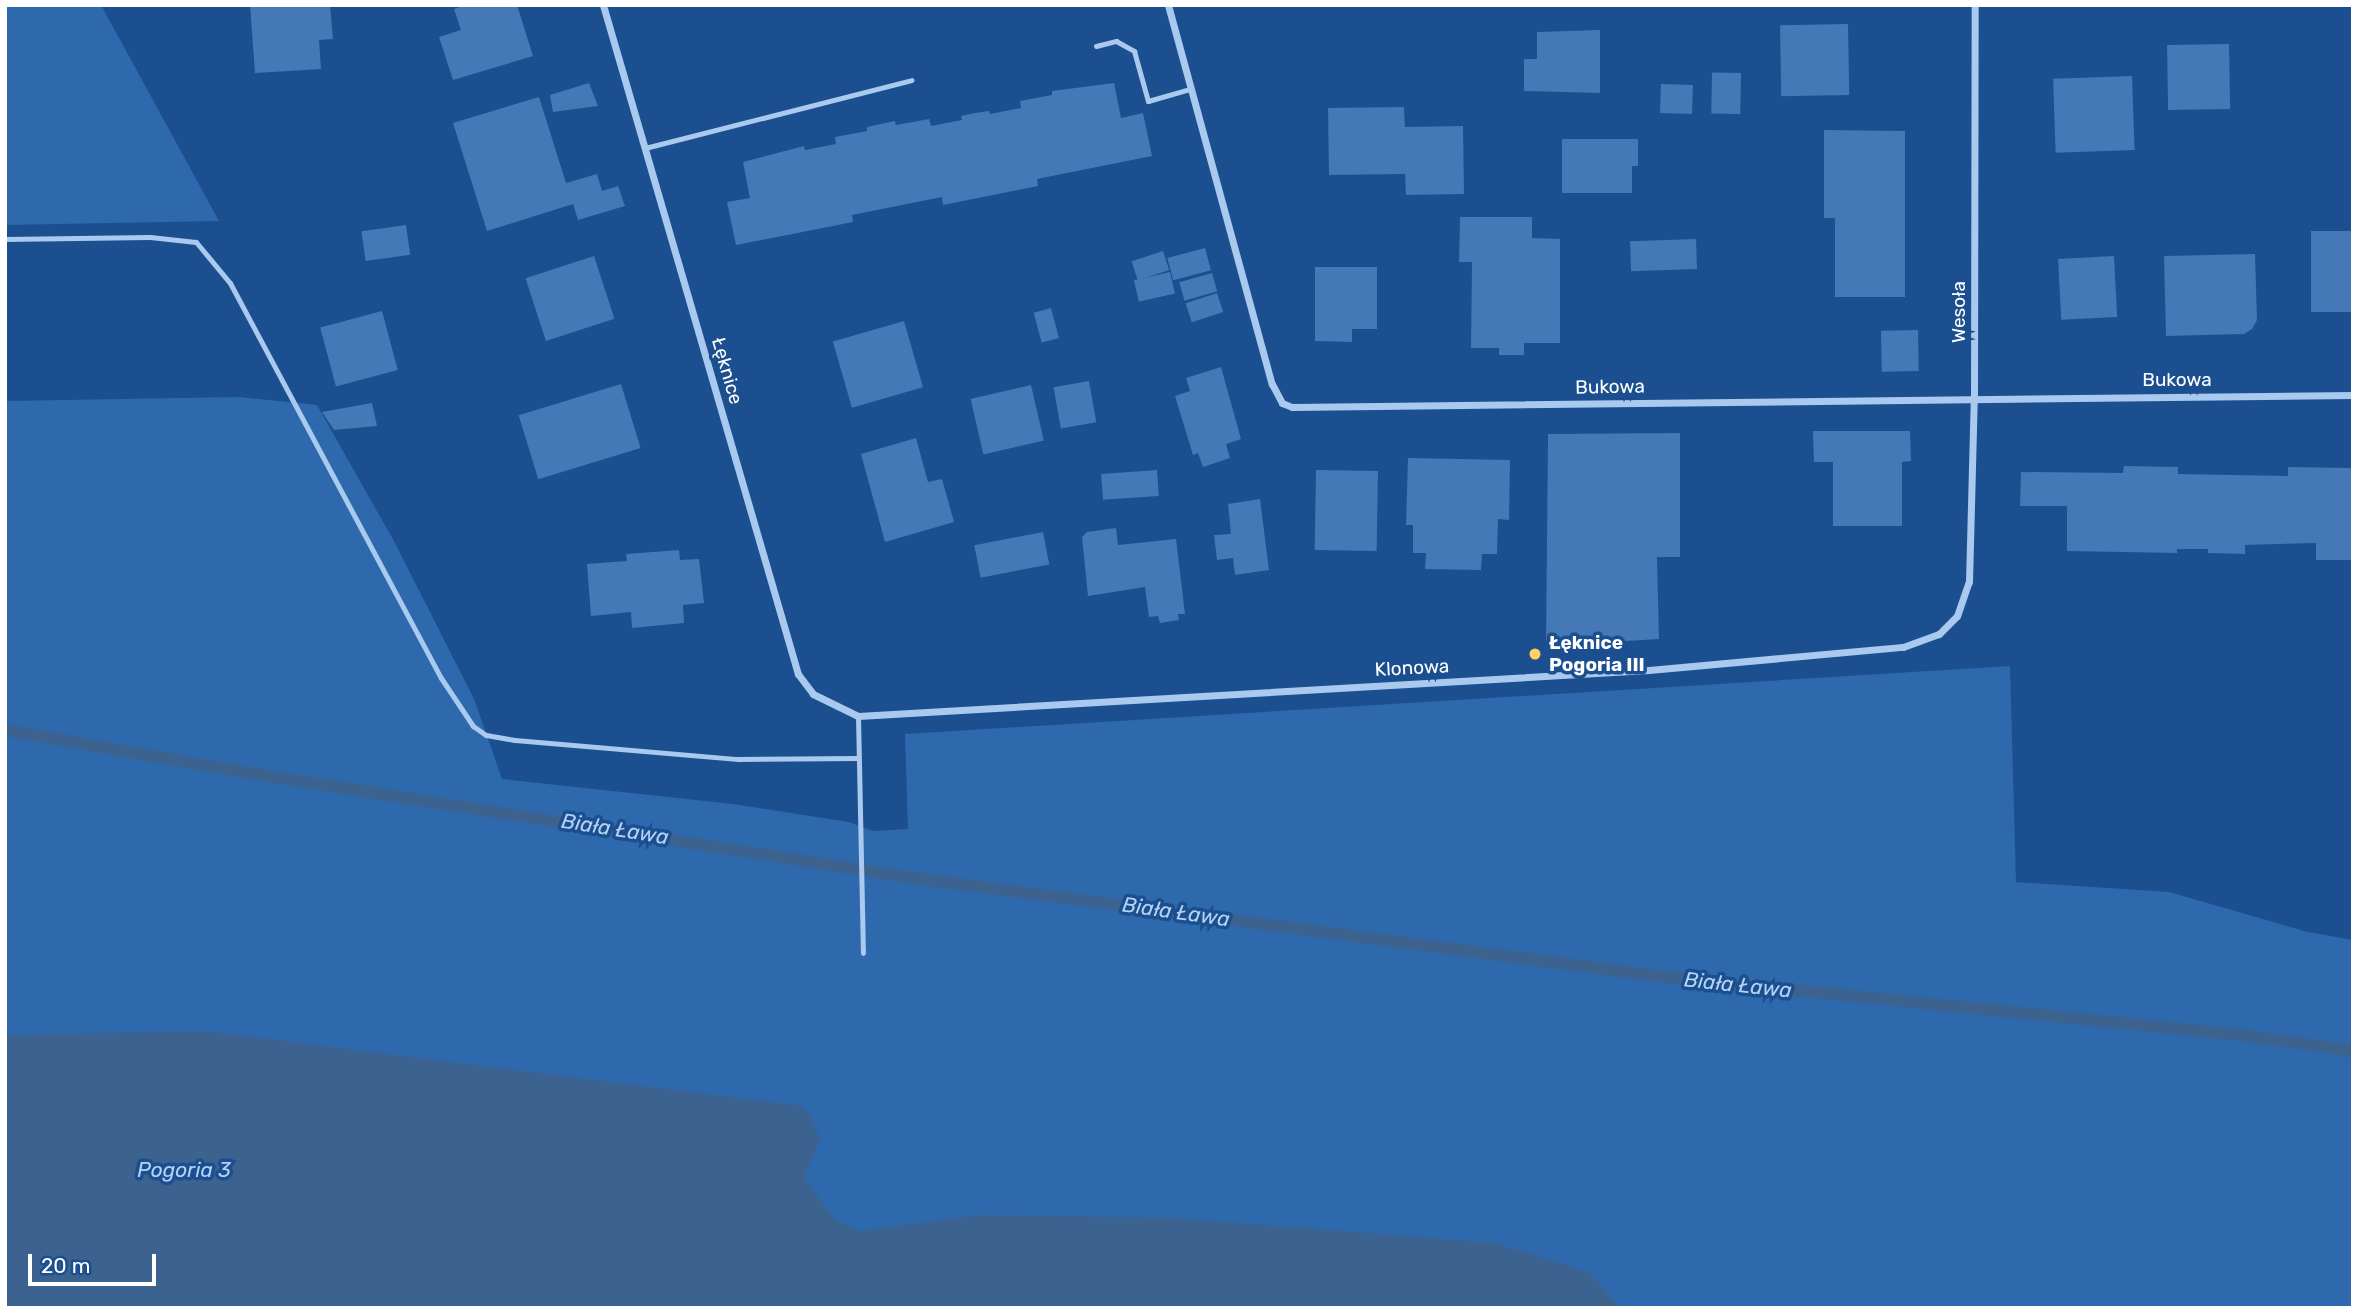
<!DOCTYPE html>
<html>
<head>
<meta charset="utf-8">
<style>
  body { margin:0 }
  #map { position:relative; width:2358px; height:1313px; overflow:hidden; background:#1b4f8f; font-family:Rubik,sans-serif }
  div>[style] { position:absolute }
  .green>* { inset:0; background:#2e69ad }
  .water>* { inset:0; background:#3c6290 }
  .stream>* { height:12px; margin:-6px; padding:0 6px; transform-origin:6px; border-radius:6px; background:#3c6290 }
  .building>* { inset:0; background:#4478b7; transform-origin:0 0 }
  .service>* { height:5px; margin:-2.5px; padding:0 2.5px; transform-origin:2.5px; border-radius:2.5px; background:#a9c9ee }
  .minor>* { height:7px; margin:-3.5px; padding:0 3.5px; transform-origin:3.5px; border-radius:3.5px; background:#a9c9ee }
  .dots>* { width:19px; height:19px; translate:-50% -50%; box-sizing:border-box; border:4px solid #1b4f8f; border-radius:50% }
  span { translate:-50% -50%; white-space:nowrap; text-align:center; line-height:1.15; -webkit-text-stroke:7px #1b4f8f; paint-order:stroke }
  .street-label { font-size:19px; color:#fff }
  .poi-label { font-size:19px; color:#fff; font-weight:700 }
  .left { translate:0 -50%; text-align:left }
  .water-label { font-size:21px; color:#b5d3f5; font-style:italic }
  .frame { position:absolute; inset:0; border:7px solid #fff; pointer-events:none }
  .scale { position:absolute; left:28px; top:1254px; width:128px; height:32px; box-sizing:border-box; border:4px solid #fff; border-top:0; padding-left:9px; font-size:21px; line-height:24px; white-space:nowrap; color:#fff; -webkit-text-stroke:5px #1b4f8f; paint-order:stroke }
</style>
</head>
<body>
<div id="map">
  <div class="green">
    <i style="clip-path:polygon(5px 5px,101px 5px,219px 221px,5px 225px)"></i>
    <i style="clip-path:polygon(239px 397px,317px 405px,395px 543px,474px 699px,502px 779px,733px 804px,849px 822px,873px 831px,908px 829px,905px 734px,2010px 666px,2016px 882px,2169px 892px,2308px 932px,2353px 940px,2353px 1308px,5px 1308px,5px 401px)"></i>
  </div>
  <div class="water">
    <i style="clip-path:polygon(205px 1031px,801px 1106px,811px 1116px,820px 1140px,804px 1177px,834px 1219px,858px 1231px,981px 1215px,1176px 1218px,1495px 1243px,1588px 1272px,1621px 1308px,5px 1308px,5px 1035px)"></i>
  </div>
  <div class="stream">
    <i style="left:5px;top:730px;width:260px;rotate:10deg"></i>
    <i style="left:261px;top:775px;width:660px;rotate:8.98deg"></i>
    <i style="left:913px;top:878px;width:768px;rotate:7.49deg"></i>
    <i style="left:1674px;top:978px;width:570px;rotate:5.74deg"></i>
    <i style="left:2241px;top:1035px;width:113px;rotate:8.1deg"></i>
  </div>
  <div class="building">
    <i style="clip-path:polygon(250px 5px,330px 5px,333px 39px,319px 40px,321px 69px,255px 73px)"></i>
    <i style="clip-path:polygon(466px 5px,517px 5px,533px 56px,453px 80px,439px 37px,461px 30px,454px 9px)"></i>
    <i style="left:1848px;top:24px;width:71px;height:68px;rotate:89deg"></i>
    <i style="clip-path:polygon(1600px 30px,1600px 93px,1524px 91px,1524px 59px,1537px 59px,1537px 32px)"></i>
    <i style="left:2229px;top:44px;width:65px;height:62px;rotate:89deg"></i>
    <i style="left:1741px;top:73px;width:41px;height:29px;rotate:91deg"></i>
    <i style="left:2132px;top:76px;width:74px;height:79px;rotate:88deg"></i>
    <i style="clip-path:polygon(589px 83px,598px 106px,553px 112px,550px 95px)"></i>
    <i style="clip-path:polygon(1114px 83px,1121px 118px,1143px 113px,1152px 156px,1037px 179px,1038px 186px,943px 205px,942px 197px,852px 215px,853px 222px,736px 245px,727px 202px,750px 198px,743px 162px,804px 146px,805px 150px,836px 144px,835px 137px,867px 131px,867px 127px,895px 121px,896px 125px,929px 119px,931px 126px,962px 120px,961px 116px,975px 113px,989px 111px,990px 114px,1021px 108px,1020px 101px,1052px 95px,1052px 91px)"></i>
    <i style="left:1661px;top:84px;width:32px;height:29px;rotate:2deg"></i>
    <i style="clip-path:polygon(539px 97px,566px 183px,597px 174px,602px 191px,618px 186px,625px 206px,578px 220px,573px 204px,487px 231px,453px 123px)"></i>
    <i style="clip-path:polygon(1404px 107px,1405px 127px,1463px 126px,1464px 194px,1406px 195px,1405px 174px,1329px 175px,1328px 108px)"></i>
    <i style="clip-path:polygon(1824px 130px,1905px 131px,1905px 297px,1835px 297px,1835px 218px,1824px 218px)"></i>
    <i style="clip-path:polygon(1562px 139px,1638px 139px,1638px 166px,1632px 166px,1632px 193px,1562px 193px)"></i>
    <i style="clip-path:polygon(1460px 217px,1532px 217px,1532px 238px,1560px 239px,1560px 343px,1524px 343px,1524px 355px,1499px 355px,1499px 348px,1471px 348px,1472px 262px,1459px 262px)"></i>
    <i style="left:406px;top:225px;width:30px;height:45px;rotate:82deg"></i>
    <i style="left:2311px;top:231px;width:42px;height:81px"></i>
    <i style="left:1696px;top:239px;width:30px;height:66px;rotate:88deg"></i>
    <i style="left:1205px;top:248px;width:23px;height:39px;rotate:75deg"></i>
    <i style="left:1163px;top:251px;width:20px;height:33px;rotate:72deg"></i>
    <i style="clip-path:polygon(2255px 254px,2257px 320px,2252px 329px,2244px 334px,2166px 336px,2164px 256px)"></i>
    <i style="left:594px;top:256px;width:66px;height:72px;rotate:72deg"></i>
    <i style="left:2114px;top:256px;width:61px;height:56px;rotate:87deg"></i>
    <i style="clip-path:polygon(1315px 267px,1377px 267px,1377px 329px,1352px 329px,1352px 342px,1315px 341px)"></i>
    <i style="left:1170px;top:272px;width:22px;height:37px;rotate:77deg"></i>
    <i style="left:1212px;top:273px;width:19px;height:34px;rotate:74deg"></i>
    <i style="left:1217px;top:293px;width:20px;height:33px;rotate:72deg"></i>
    <i style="left:1051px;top:308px;width:31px;height:18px;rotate:75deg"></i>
    <i style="left:382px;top:311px;width:61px;height:64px;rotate:75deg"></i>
    <i style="left:904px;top:321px;width:69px;height:74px;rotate:74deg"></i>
    <i style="left:1918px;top:330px;width:41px;height:37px;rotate:89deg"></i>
    <i style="clip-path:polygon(1221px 367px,1241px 439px,1226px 444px,1230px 458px,1203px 467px,1198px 453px,1193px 455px,1175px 396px,1190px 391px,1186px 378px)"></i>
    <i style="left:1089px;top:381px;width:42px;height:36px;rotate:80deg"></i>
    <i style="left:621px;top:384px;width:67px;height:107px;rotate:73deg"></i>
    <i style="left:1031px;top:385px;width:57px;height:62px;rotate:77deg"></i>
    <i style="clip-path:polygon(372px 403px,377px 426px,334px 430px,322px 412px)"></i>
    <i style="clip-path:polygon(1813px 431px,1910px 431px,1911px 461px,1902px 462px,1902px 526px,1833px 526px,1833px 462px,1814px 462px)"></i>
    <i style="clip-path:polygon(1680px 433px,1680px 557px,1657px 557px,1659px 639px,1546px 646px,1548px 434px)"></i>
    <i style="clip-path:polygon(916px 438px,928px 482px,942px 479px,954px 522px,885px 542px,861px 454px)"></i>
    <i style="clip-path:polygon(1408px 458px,1510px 460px,1509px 520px,1498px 519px,1497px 554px,1482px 554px,1481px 570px,1425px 569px,1426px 553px,1413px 553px,1413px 525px,1406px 525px)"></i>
    <i style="clip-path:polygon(2124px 466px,2178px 467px,2178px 474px,2288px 476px,2288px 467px,2353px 468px,2353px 560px,2316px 560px,2316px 543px,2245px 545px,2245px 554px,2208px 553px,2208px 549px,2177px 549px,2177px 553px,2067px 551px,2067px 506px,2020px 506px,2021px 472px,2123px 473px)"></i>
    <i style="left:1157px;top:470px;width:26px;height:56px;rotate:86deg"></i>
    <i style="left:1316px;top:470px;width:62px;height:80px;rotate:1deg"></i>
    <i style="clip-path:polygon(1260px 499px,1269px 570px,1235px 575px,1233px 558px,1217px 560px,1214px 535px,1231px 534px,1228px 504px)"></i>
    <i style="clip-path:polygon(1116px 528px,1118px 545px,1176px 539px,1185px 614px,1178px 614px,1179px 620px,1160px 623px,1158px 616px,1149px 617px,1145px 587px,1088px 596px,1082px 537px,1087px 532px)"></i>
    <i style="left:1043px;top:532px;width:33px;height:70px;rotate:79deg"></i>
    <i style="clip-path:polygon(679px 550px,680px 560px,699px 559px,704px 603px,683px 605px,684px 623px,632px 628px,631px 612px,591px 616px,587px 564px,627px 561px,626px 554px)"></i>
  </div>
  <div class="service">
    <i style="left:1096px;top:46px;width:21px;rotate:-14deg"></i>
    <i style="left:1116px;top:41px;width:21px;rotate:29deg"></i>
    <i style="left:1134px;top:51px;width:52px;rotate:74.4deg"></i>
    <i style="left:1148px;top:101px;width:44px;rotate:-15.9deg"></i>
    <i style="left:645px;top:148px;width:275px;rotate:-14.3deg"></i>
    <i style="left:5px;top:239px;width:145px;rotate:-0.8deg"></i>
    <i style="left:150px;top:237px;width:46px;rotate:6.2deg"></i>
    <i style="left:196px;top:242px;width:53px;rotate:50.3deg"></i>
    <i style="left:230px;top:283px;width:448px;rotate:61.9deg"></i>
    <i style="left:441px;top:678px;width:58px;rotate:56.3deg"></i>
    <i style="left:473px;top:726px;width:16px;rotate:35deg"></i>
    <i style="left:486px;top:735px;width:29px;rotate:10deg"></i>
    <i style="left:515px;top:740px;width:224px;rotate:4.9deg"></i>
    <i style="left:738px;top:759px;width:120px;rotate:-0.5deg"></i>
    <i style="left:858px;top:716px;width:237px;rotate:88.8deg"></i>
  </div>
  <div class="minor">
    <i style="left:603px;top:5px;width:697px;rotate:73.75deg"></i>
    <i style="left:798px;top:674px;width:25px;rotate:53deg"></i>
    <i style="left:813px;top:694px;width:50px;rotate:26.1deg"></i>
    <i style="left:858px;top:716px;width:792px;rotate:-3.33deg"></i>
    <i style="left:1649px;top:670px;width:255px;rotate:-5.2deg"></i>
    <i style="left:1903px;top:647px;width:38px;rotate:-20deg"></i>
    <i style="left:1939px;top:634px;width:25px;rotate:-45deg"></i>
    <i style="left:1957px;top:616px;width:36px;rotate:-71deg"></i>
    <i style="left:1969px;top:582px;width:185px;rotate:-88.5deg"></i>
    <i style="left:1974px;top:397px;width:392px;rotate:-89.9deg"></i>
    <i style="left:1168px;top:5px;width:393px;rotate:74.7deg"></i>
    <i style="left:1272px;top:384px;width:21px;rotate:62deg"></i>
    <i style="left:1282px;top:403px;width:11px;rotate:22deg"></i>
    <i style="left:1292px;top:407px;width:1061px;rotate:-0.65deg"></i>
  </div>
  <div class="dots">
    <i style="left:1535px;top:654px;background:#ffd166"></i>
  </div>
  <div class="street-label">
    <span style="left:1959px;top:312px;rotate:-90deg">Wesoła</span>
    <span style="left:727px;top:371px;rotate:74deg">Łęknice</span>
    <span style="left:2177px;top:380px">Bukowa</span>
    <span style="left:1610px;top:387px;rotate:-1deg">Bukowa</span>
    <span style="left:1412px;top:668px;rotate:-3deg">Klonowa</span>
  </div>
  <div class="poi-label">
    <span class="left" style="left:1549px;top:654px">Łęknice<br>Pogoria III</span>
  </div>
  <div class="water-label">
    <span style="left:615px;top:829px;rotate:9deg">Biała Ława</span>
    <span style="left:1176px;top:912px;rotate:8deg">Biała Ława</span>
    <span style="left:1738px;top:985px;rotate:6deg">Biała Ława</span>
    <span style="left:184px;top:1170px">Pogoria 3</span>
  </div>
  <div class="frame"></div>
  <div class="scale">20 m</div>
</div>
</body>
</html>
